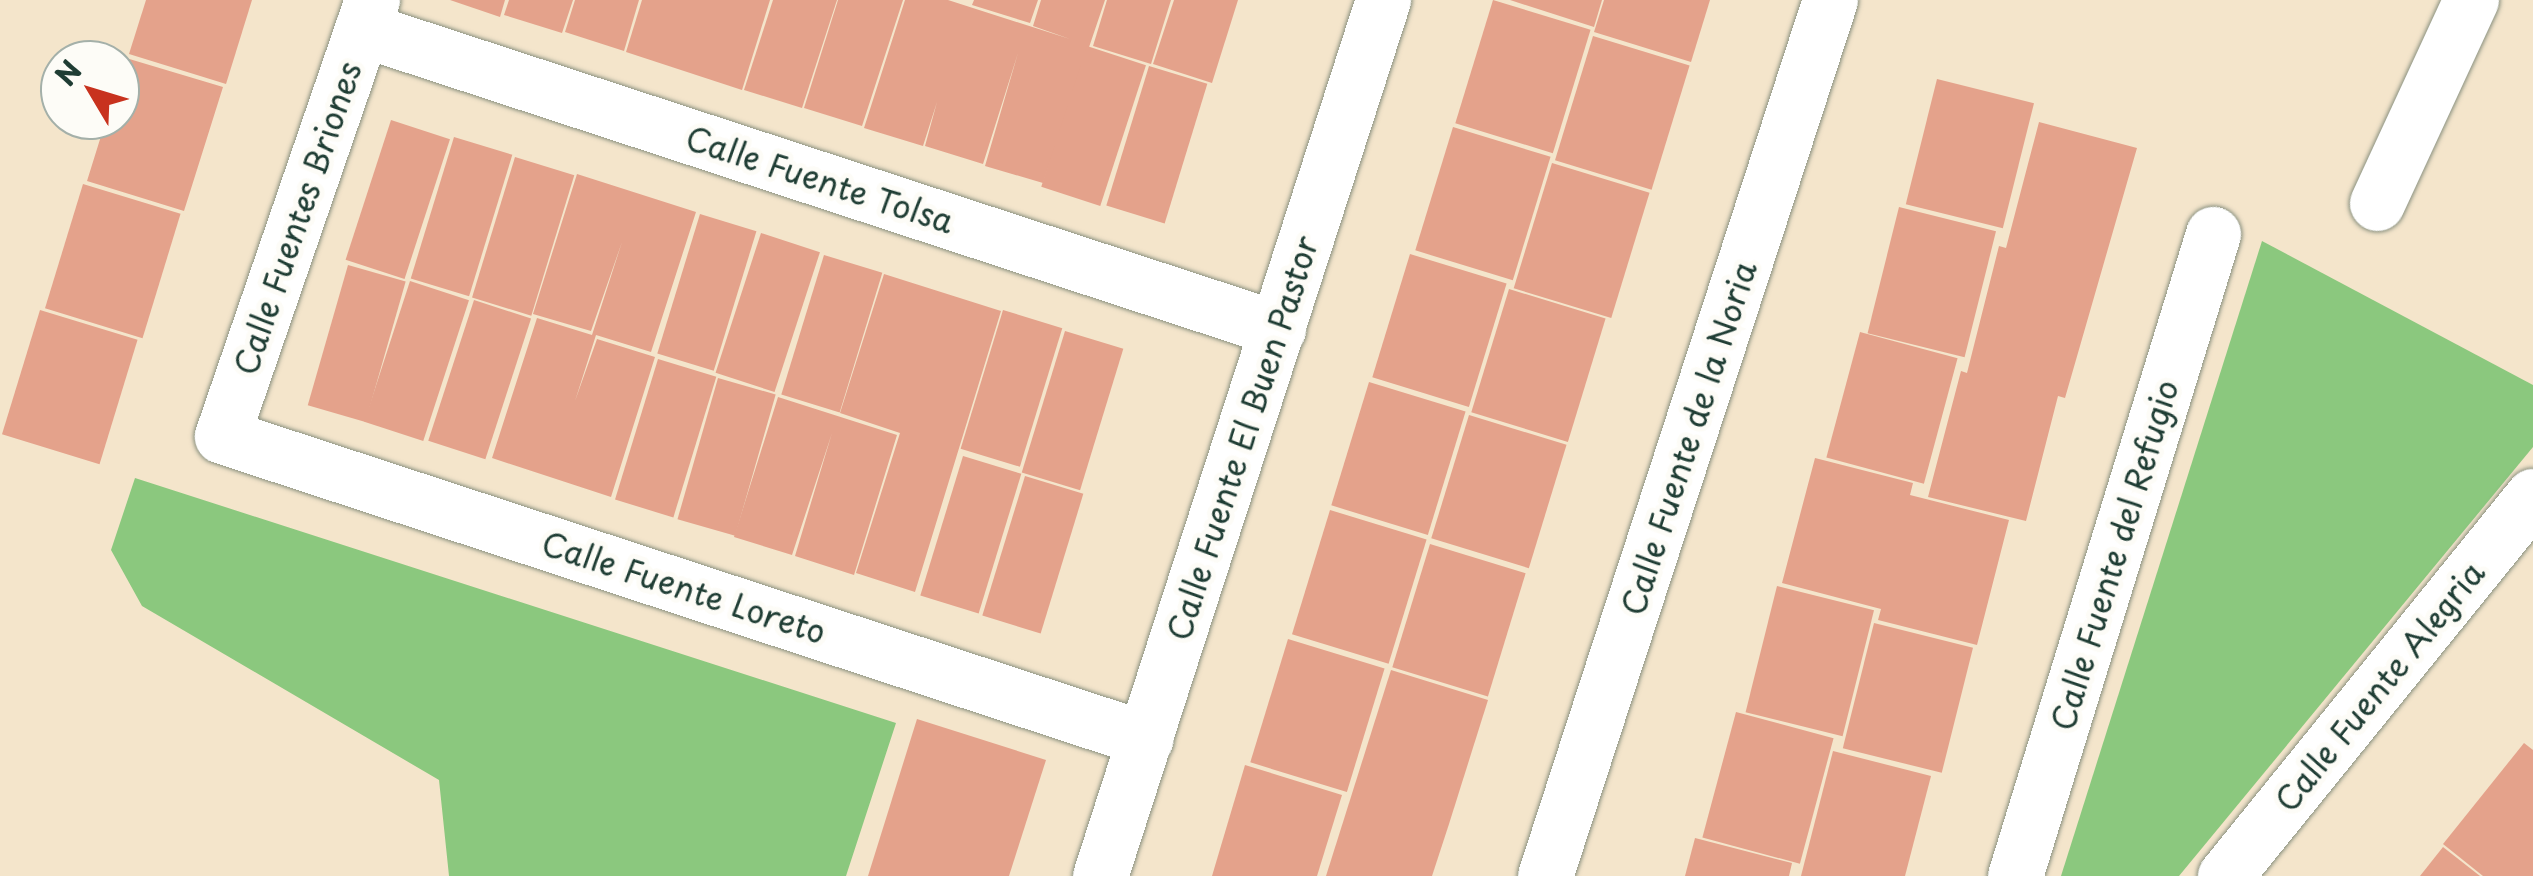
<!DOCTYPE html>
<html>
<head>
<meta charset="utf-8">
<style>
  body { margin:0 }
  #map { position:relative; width:2533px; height:876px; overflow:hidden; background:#f4e5cb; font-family:"Playpen Sans",sans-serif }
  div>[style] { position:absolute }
  .green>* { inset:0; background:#8bc87e }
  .building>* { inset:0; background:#e4a28b; transform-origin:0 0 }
  .roads { filter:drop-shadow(0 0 2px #8a9180) drop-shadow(0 0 2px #8a9180) }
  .minor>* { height:55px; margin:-27.5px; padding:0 27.5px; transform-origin:27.5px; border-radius:27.5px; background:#fff }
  span { translate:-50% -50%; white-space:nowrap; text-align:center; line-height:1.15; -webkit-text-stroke:10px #fdfcf7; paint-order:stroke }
  .street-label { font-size:32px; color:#1f3d34 }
  .north { position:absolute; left:40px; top:40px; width:100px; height:100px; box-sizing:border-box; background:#fdfcf7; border:2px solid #a4b0a9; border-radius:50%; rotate:308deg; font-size:28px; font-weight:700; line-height:40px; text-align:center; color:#1f3d34 }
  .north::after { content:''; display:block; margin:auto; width:35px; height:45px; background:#c8321e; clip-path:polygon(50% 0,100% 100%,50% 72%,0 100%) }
</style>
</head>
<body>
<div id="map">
  <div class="green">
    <i style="clip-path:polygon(2262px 241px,2533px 385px,2533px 447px,2179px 876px,2061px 876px)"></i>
    <i style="clip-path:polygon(135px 478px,896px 723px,846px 876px,449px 876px,439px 780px,142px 606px,111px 550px)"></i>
  </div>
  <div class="building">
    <i style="clip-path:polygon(146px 0,252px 0,226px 84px,129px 54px)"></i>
    <i style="clip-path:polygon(450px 0,505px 0,500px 17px)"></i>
    <i style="clip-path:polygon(509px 0,573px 0,562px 33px,504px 15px)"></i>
    <i style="clip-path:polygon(575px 0,639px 0,624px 51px,565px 32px)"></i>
    <i style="clip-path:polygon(642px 0,770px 0,742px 90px,626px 52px)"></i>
    <i style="clip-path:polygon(773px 0,837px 0,802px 108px,744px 90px)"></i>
    <i style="clip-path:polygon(838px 0,903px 0,862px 126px,804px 108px)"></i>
    <i style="clip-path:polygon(905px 0,948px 0,1070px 39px,1033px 26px,1041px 0,1105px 0,1043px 183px,985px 166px,1018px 53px,983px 164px,925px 146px,937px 102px,923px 146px,864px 128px)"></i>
    <i style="clip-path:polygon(974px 0,1038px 0,1030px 23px,972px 5px)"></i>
    <i style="clip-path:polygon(1107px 0,1171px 0,1151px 64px,1093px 46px)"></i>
    <i style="clip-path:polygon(1174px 0,1238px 0,1212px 83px,1153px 64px)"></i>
    <i style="left:1493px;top:0;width:102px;height:129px;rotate:17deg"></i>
    <i style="clip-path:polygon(1510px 0,1602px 0,1594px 27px)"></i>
    <i style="clip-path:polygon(1604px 0,1710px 0,1691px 62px,1594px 32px)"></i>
    <i style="left:1593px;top:36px;width:101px;height:130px;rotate:17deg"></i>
    <i style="left:1087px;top:46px;width:62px;height:148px;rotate:18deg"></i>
    <i style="clip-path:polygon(126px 58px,223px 87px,184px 211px,87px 181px,106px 120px,120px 120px,120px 77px)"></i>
    <i style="left:1149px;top:66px;width:61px;height:146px;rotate:17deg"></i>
    <i style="left:1937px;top:79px;width:100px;height:129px;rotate:14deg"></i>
    <i style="left:391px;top:120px;width:62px;height:147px;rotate:18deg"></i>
    <i style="clip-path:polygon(2039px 122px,2137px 148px,2065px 398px,2058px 396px,2026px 521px,1928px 497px,1961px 371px,1967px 373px,1999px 246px,2006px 248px)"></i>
    <i style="left:1453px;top:127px;width:102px;height:129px;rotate:17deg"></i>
    <i style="left:454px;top:137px;width:61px;height:148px;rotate:17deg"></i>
    <i style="left:515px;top:157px;width:62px;height:147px;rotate:17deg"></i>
    <i style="left:1552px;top:163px;width:102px;height:131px;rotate:17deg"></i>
    <i style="clip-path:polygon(577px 174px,696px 212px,651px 352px,596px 335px,575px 401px,597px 339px,655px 357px,611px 497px,492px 458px,537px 318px,592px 335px,622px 242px,591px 331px,533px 314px)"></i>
    <i style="left:83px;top:184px;width:102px;height:130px;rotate:17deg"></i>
    <i style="left:1899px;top:207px;width:100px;height:130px;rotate:14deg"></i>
    <i style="left:700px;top:214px;width:59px;height:146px;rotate:17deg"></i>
    <i style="left:761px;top:233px;width:62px;height:147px;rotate:18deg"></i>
    <i style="left:1410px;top:254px;width:101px;height:129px;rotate:17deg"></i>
    <i style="left:824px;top:255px;width:61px;height:146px;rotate:17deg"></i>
    <i style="left:348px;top:265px;width:60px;height:146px;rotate:16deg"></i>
    <i style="clip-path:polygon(884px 274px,1001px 311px,915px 592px,856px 573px,900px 433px,840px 413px)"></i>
    <i style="left:410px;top:281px;width:62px;height:148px;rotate:18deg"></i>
    <i style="left:1509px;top:289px;width:101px;height:129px;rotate:17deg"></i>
    <i style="left:474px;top:300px;width:60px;height:148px;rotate:18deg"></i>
    <i style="left:40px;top:310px;width:102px;height:130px;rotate:17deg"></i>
    <i style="left:1003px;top:310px;width:62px;height:145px;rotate:17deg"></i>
    <i style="left:1065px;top:331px;width:61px;height:148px;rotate:17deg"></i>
    <i style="left:1860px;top:332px;width:101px;height:130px;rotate:15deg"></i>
    <i style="left:658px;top:359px;width:61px;height:147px;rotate:17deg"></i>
    <i style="left:718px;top:378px;width:60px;height:147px;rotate:16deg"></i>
    <i style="left:1369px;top:382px;width:101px;height:129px;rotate:17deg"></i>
    <i style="clip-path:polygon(778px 397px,897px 435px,854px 575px,795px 556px,832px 433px,792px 555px,734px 537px)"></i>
    <i style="left:1469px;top:415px;width:102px;height:129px;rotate:17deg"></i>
    <i style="left:963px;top:456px;width:61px;height:146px;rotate:17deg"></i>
    <i style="clip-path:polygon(1815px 458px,1913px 483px,1910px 495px,2009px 520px,1977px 645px,1878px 620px,1881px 609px,1782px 583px)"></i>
    <i style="left:1025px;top:476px;width:61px;height:146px;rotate:17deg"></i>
    <i style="left:1330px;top:510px;width:101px;height:130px;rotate:17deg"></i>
    <i style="left:1430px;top:544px;width:100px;height:129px;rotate:17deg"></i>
    <i style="left:1777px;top:586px;width:100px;height:130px;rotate:14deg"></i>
    <i style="left:1874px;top:623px;width:102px;height:129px;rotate:14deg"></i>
    <i style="left:1288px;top:639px;width:101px;height:129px;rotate:17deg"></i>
    <i style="clip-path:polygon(1391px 670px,1488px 700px,1449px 824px,1432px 876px,1326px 876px)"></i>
    <i style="left:1736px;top:712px;width:101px;height:130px;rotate:15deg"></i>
    <i style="clip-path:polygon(917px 719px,1046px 760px,1009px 876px,868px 876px)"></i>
    <i style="clip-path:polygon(2524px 743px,2533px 750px,2533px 876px,2483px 876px,2443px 844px)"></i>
    <i style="clip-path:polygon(1833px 751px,1931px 776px,1905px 876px,1801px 876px)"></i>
    <i style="clip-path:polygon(1245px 765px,1342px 795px,1317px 876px,1212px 876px)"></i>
    <i style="clip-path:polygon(1695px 838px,1792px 863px,1789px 876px,1685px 876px)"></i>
    <i style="clip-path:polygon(2443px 847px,2480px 876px,2420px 876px)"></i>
  </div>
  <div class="roads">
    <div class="minor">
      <i style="left:372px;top:0;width:461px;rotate:109deg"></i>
      <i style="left:222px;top:436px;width:972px;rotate:18.16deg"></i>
      <i style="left:362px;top:29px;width:964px;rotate:18.13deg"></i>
      <i style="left:2377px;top:203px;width:224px;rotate:-65.2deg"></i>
      <i style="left:1100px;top:876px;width:921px;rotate:-72.1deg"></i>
      <i style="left:1545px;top:876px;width:921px;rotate:-71.98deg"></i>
      <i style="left:2015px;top:876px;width:672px;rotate:-72.86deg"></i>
      <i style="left:2225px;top:876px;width:489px;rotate:-51deg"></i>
    </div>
  </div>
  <div class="street-label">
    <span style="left:820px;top:179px;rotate:18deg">Calle Fuente Tolsa</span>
    <span style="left:297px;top:218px;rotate:-71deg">Calle Fuentes Briones</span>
    <span style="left:1242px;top:438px;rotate:-72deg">Calle Fuente El Buen Pastor</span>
    <span style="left:1688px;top:438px;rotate:-72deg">Calle Fuente de la Noria</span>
    <span style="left:2114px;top:555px;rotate:-73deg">Calle Fuente del Refugio</span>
    <span style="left:684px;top:587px;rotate:18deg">Calle Fuente Loreto</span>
    <span style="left:2379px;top:686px;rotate:-51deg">Calle Fuente Alegria</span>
  </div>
  <div class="north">N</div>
</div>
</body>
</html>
